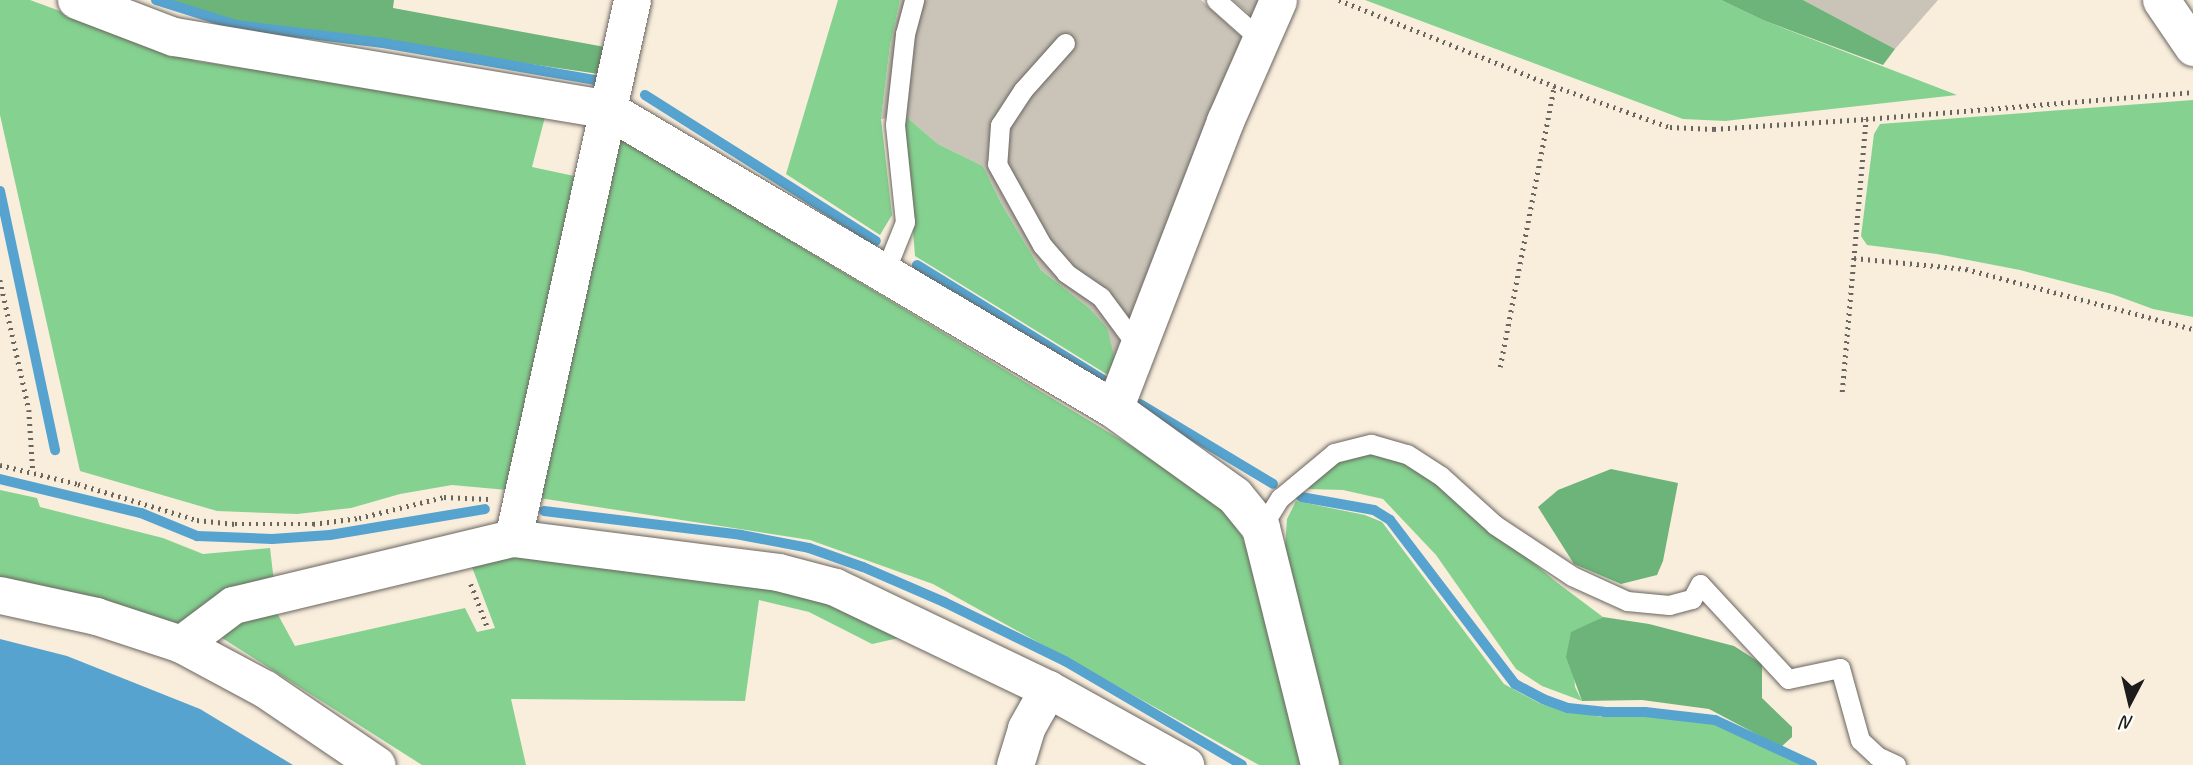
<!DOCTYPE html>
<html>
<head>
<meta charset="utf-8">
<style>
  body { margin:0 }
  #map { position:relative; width:2193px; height:765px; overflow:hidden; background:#f9eddc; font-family:Caveat,sans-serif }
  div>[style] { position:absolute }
  .industrial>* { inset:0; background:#c9c3b8 }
  .green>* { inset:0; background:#85d290 }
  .forest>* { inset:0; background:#6cb47a }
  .water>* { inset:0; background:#56a3cf }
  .stream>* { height:10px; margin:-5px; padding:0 5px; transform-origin:5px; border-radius:5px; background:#56a3cf }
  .path>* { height:4.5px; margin-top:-2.25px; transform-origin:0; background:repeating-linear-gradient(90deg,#69655f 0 2px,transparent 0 7px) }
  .roads { filter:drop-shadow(0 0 2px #69655f) drop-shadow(0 0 2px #69655f) }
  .service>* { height:19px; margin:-9.5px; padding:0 9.5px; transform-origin:9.5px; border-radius:9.5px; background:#fff }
  .minor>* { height:37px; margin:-18.5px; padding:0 18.5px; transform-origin:18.5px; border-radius:18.5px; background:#fff }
  .tertiary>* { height:38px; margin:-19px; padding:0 19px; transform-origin:19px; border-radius:19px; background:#fff }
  span { translate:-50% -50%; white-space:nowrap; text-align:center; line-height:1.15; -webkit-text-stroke:5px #fdfcf7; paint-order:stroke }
  .north { position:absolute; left:2095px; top:667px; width:70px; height:70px; -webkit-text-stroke:5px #fdfcf7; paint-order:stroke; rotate:187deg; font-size:19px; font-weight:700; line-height:28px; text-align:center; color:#1c1c1c }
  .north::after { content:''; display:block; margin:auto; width:24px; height:32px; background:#1c1c1c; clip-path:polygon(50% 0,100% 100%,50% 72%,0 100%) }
</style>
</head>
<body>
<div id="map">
  <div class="industrial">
    <i style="clip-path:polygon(900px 0,1201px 0,1247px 42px,1115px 360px,1088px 307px,1041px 270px,1001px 203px,983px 166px,938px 144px,904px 115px,881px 119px,890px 46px)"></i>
    <i style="clip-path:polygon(1233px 0,1266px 0,1257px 20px)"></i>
    <i style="clip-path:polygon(1803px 0,1938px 0,1895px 49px)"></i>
  </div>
  <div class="green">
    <i style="clip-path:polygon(0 0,30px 0,196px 61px,546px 113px,532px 167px,579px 177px,507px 490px,452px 485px,400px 494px,351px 508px,297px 514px,217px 511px,80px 471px,0 115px)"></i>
    <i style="clip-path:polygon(838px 0,900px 0,890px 46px,881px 119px,892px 215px,880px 235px,786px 174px)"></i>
    <i style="clip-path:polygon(1365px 0,1721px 0,1765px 21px,1957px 95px,1725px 121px,1683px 119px)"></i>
    <i style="clip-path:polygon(2193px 100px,2193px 317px,2153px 309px,2112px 294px,2020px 270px,1937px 254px,1867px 245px,1861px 236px,1874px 134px,1880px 124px)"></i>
    <i style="clip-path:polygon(904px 115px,938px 144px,983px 166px,1001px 203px,1041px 270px,1088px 307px,1107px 328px,1115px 360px,1108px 375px,915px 256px)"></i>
    <i style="clip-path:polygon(620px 138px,1133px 447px,1221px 508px,1242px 536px,1258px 581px,1303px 765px,1259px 765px,933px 584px,810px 540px,533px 497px)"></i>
    <i style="clip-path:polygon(1380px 453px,1409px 463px,1444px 488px,1555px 581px,1603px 617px,1571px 633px,1575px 687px,1582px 701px,1542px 686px,1516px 669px,1436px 555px,1383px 499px,1343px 490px,1308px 489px,1319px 473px,1333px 464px,1353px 456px)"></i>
    <i style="clip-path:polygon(0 490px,37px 498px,40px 507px,163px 538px,203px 554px,270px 548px,274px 582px,177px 628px,0 583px)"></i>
    <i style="clip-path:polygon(1296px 501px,1365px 515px,1382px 522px,1504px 684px,1541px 704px,1601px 717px,1645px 716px,1714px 724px,1801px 765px,1337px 765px,1285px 547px,1287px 519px)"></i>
    <i style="clip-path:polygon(496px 554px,729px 577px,842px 601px,912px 635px,872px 644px,809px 612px,759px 600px,745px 701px,511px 699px,526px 765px,422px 765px,211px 631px,271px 602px,295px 646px,465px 608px,477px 632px,495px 628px,469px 559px)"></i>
  </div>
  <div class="forest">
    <i style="clip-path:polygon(166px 0,394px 0,393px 8px,605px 47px,599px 74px,237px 21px)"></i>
    <i style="clip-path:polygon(1721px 0,1803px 0,1895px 49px,1883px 65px,1765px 21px)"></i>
    <i style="clip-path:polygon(1611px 469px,1678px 483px,1663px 561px,1657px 575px,1621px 584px,1574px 564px,1538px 507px,1558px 490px)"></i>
    <i style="clip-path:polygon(1603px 617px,1649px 624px,1734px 646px,1762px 664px,1762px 698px,1792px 727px,1792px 737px,1781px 747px,1709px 709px,1642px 700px,1582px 701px,1566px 657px,1571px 632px)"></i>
  </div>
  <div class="water">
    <i style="clip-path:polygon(0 639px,67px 656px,200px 709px,293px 765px,0 765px)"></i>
  </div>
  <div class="stream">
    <i style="left:156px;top:0;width:84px;rotate:17.4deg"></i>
    <i style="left:236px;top:25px;width:148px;rotate:7deg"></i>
    <i style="left:383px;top:43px;width:216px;rotate:9.9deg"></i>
    <i style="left:645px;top:95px;width:273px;rotate:32.3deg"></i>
    <i style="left:0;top:191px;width:265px;rotate:78deg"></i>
    <i style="left:917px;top:265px;width:219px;rotate:31.7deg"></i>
    <i style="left:1140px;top:404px;width:155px;rotate:31deg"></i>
    <i style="left:0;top:479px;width:145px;rotate:13.6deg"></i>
    <i style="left:141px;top:513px;width:61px;rotate:22.3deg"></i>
    <i style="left:197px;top:536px;width:75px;rotate:2.3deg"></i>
    <i style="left:272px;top:539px;width:58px;rotate:-3.9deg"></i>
    <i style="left:330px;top:535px;width:157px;rotate:-9.5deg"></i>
    <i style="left:1301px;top:497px;width:74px;rotate:10.1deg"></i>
    <i style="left:1374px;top:510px;width:19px;rotate:32deg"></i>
    <i style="left:1390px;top:520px;width:206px;rotate:52.7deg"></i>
    <i style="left:1515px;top:684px;width:32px;rotate:28deg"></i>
    <i style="left:1543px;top:699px;width:27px;rotate:20deg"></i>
    <i style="left:1568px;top:708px;width:36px;rotate:6deg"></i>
    <i style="left:1604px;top:712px;width:41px"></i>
    <i style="left:1645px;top:712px;width:70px;rotate:6.5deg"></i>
    <i style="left:1715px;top:720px;width:107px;rotate:24.9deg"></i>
    <i style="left:544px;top:511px;width:198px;rotate:6.9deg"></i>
    <i style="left:741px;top:535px;width:69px;rotate:10.8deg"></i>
    <i style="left:809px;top:548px;width:57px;rotate:19.4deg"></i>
    <i style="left:863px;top:567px;width:88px;rotate:23.4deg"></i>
    <i style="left:944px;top:602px;width:135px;rotate:26deg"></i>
    <i style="left:1065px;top:661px;width:205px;rotate:30.4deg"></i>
  </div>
  <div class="path">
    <i style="left:1339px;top:0;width:232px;rotate:21.8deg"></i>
    <i style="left:1554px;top:86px;width:123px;rotate:19.5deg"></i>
    <i style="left:1670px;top:127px;width:44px;rotate:2.6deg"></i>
    <i style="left:1714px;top:129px;width:152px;rotate:-3.8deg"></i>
    <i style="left:1866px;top:119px;width:328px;rotate:-4.7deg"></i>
    <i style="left:1854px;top:258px;width:113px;rotate:5.6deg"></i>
    <i style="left:1966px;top:269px;width:235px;rotate:14.8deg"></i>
    <i style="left:0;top:280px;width:133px;rotate:77.4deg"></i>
    <i style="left:29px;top:410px;width:62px;rotate:86.3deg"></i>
    <i style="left:1500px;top:367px;width:286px;rotate:-79.1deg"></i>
    <i style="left:1842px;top:392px;width:274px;rotate:-85deg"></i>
    <i style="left:0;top:465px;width:80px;rotate:13.7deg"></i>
    <i style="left:78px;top:484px;width:124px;rotate:16.8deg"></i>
    <i style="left:197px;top:520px;width:38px;rotate:6deg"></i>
    <i style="left:235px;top:524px;width:78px"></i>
    <i style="left:313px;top:524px;width:46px;rotate:-7.4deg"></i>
    <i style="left:359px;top:518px;width:88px;rotate:-13.9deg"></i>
    <i style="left:444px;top:497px;width:44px;rotate:2.6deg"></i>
    <i style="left:471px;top:584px;width:45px;rotate:69.1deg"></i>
  </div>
  <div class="roads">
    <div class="service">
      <i style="left:1216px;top:0;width:60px;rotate:41.6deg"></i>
      <i style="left:1065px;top:43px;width:63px;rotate:131.8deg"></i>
      <i style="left:1023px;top:90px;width:42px;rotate:123.3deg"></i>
      <i style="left:1000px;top:125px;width:39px;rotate:94deg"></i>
      <i style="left:997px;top:164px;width:93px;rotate:60.9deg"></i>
      <i style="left:1042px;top:245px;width:37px;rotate:49deg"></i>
      <i style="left:1066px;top:273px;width:42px;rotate:34.4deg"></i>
      <i style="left:1101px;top:297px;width:62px;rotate:53.5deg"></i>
      <i style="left:884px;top:274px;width:56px;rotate:-68deg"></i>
      <i style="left:905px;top:222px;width:98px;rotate:-95.9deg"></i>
      <i style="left:895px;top:125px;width:92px;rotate:-83.7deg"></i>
      <i style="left:905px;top:34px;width:35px;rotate:-75deg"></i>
      <i style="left:1261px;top:528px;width:36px;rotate:-58deg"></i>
      <i style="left:1280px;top:498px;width:70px;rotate:-39.8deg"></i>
      <i style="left:1334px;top:453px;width:38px;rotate:-14deg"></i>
      <i style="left:1371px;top:444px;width:37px;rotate:16deg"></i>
      <i style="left:1407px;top:454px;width:40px;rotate:32.9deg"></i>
      <i style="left:1441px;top:476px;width:73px;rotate:42.2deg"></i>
      <i style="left:1495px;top:525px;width:92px;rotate:33.5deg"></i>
      <i style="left:1572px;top:576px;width:60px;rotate:24.4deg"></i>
      <i style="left:1627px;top:601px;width:42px;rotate:5.4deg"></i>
      <i style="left:1669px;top:605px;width:24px;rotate:-15deg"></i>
      <i style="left:1692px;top:599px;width:17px;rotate:-62deg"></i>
      <i style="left:1700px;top:584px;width:129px;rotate:47.2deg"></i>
      <i style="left:1788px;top:679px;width:53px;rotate:-11.9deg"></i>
      <i style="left:1840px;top:668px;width:75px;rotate:74.5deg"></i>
      <i style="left:1860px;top:740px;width:23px;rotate:43deg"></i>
      <i style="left:1877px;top:756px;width:21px;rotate:25deg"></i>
    </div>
    <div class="minor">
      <i style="left:2161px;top:0;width:57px;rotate:55.8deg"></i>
      <i style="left:1114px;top:409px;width:309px;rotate:-68.9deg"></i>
      <i style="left:1225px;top:121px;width:132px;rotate:-66.3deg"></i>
      <i style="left:513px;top:538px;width:551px;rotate:-77.53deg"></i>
      <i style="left:0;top:595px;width:98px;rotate:12.3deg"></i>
      <i style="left:96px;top:616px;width:89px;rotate:18.2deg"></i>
      <i style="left:181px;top:644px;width:95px;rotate:28.2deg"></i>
      <i style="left:265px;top:689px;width:135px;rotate:34.2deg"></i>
      <i style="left:181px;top:644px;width:65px;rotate:-36.9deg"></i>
      <i style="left:233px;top:605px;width:288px;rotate:-13.5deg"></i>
      <i style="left:513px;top:538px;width:267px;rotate:7.3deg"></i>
      <i style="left:778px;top:572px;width:59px;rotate:14.7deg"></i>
      <i style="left:835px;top:587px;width:236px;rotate:25.6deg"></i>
      <i style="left:1048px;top:689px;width:157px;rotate:29deg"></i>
      <i style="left:1015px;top:765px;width:39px;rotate:-73deg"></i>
      <i style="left:1026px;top:728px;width:45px;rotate:-60.6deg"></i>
    </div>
    <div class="tertiary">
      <i style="left:77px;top:0;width:104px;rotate:20.9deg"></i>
      <i style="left:174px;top:37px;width:440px;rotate:9.5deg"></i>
      <i style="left:608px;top:110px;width:588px;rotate:30.58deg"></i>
      <i style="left:1114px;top:409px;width:149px;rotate:35.7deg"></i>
      <i style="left:1235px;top:496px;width:41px;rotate:50.9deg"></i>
      <i style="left:1261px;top:528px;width:244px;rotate:76deg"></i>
    </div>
  </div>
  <div class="north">N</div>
</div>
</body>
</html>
